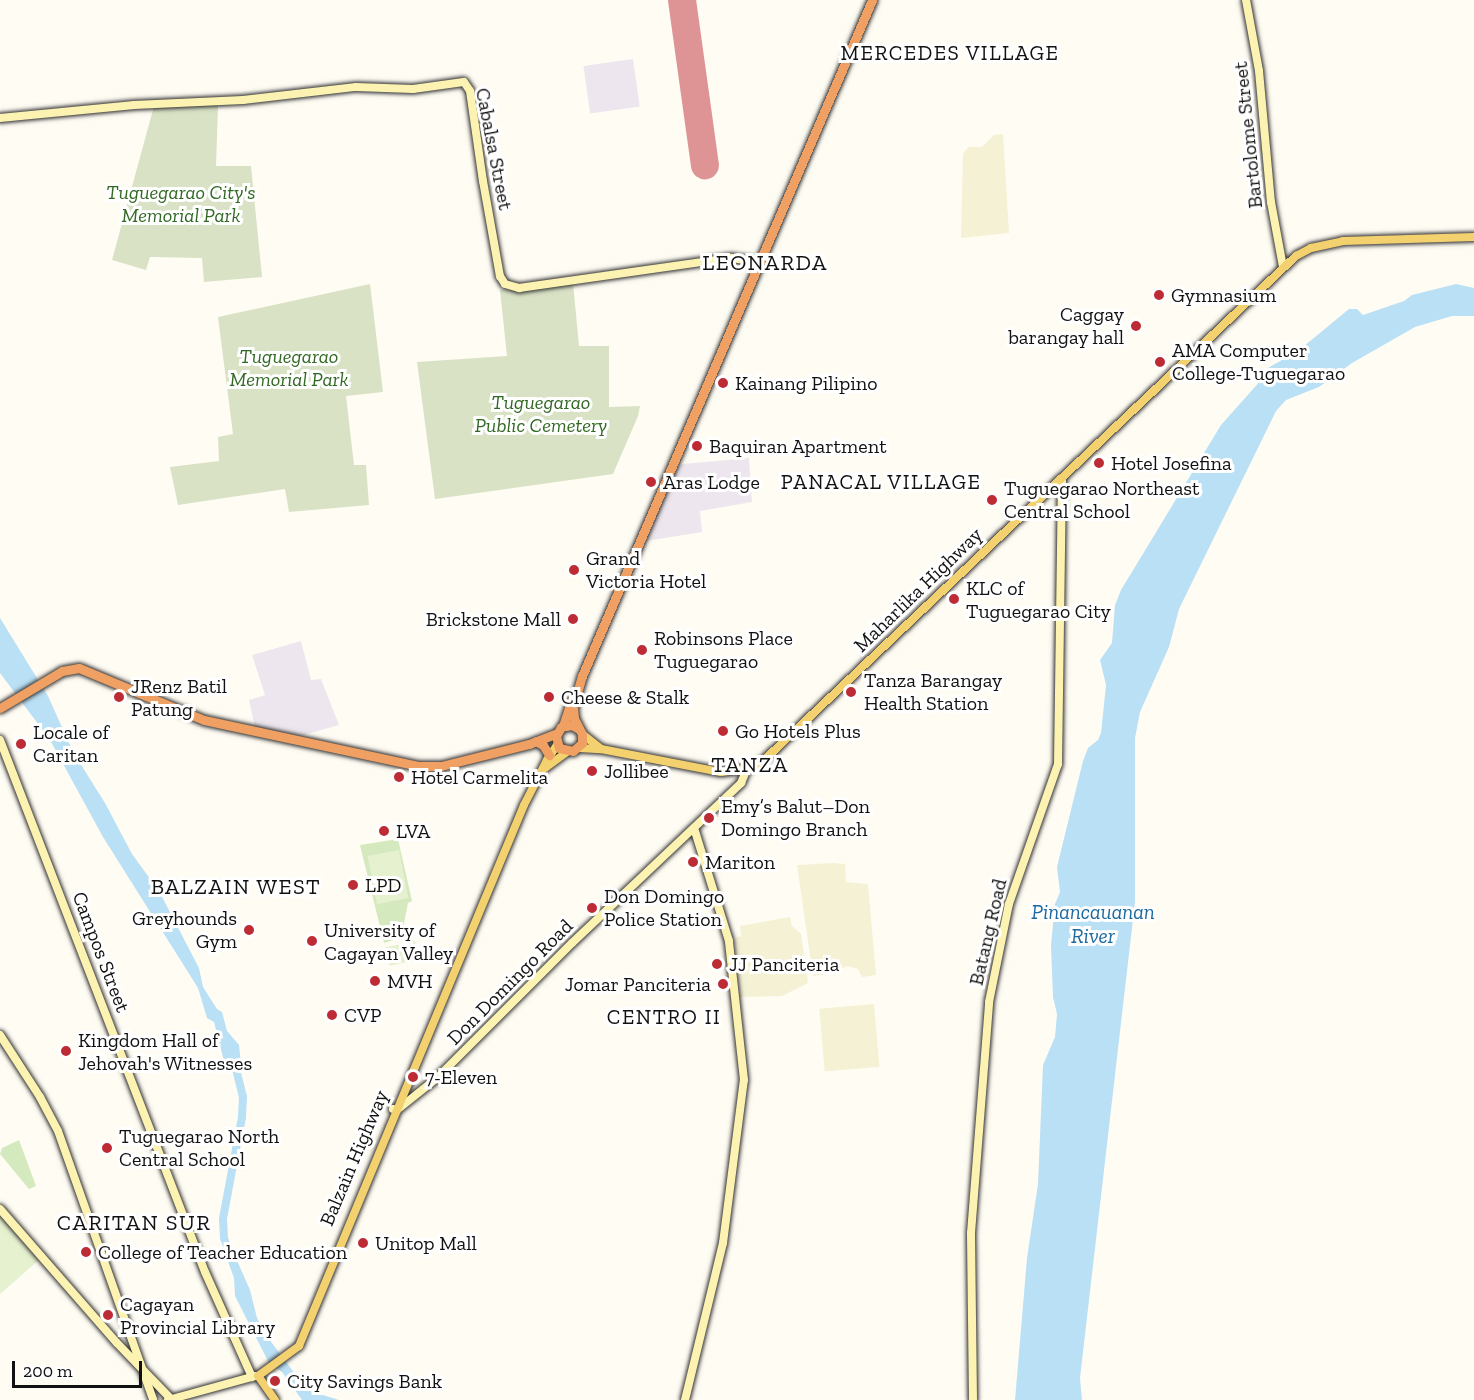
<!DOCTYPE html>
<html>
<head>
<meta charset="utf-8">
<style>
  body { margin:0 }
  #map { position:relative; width:1474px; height:1400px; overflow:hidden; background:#fffcf4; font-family:"Zilla Slab",serif }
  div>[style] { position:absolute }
  .industrial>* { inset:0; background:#ede6ee; transform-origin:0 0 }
  .farmland>* { inset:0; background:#f5f1d5; transform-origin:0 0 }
  .green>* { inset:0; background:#d5e9be }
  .cemetery>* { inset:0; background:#d9e2c5 }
  .pitch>* { inset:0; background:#e6f1d0; transform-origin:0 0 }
  .water>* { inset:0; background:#bae0f5 }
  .river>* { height:8px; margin:-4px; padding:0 4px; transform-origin:4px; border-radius:4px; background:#bae0f5 }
  .runway>* { height:28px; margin:-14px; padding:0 14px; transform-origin:14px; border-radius:14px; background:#de9494 }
  .roads { filter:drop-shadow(0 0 2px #333) drop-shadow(0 0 2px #333) }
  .secondary>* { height:8px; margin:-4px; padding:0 4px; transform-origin:4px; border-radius:4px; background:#fcf3b2 }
  .primary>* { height:8px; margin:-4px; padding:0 4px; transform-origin:4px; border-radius:4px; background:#f4d16f }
  .highway>* { height:9px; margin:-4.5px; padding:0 4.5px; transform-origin:4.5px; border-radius:4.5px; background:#efa062 }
  .dots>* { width:16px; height:16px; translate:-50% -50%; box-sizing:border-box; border:3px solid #fff; border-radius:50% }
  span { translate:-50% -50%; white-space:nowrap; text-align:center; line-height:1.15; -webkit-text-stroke:6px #fff; paint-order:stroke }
  .street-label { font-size:20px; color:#111 }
  .park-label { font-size:20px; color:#316822; font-style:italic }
  .poi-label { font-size:20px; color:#111 }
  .left { translate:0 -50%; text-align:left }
  .right { translate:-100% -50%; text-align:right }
  .neighbourhood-label { font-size:21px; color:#111; letter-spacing:1.5px }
  .water-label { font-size:21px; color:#1c69a0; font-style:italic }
  .quarter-label { font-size:22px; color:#111; letter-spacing:1.5px }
  .scale { position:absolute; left:12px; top:1361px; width:130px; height:27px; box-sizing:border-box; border:3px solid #111; border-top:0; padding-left:8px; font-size:18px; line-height:21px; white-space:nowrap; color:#111; -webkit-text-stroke:4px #fff; paint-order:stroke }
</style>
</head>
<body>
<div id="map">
  <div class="industrial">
    <i style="left:633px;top:59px;width:48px;height:50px;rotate:82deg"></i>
    <i style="clip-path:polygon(749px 458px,752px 502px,700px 511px,702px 532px,646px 541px,678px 467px,683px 464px)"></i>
    <i style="clip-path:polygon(301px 641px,311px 680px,321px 679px,339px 725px,300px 736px,255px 728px,249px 700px,265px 695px,252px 655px)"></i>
  </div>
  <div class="farmland">
    <i style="clip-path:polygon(1003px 134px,1009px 233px,961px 238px,963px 154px,968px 147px,982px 147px,994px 135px)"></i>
    <i style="clip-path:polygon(834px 863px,845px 864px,846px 882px,868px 884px,876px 975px,862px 977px,858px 969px,847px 966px,827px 974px,813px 976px,797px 865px)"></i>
    <i style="clip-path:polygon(790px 917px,792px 926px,801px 934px,808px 983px,782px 996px,740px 997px,735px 938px,741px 936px,740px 926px)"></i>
    <i style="left:874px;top:1004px;width:63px;height:55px;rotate:85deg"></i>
  </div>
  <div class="green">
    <i style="clip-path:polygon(398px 839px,412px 901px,408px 903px,402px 933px,396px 939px,384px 943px,360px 845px)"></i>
    <i style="clip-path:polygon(19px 1140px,36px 1186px,29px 1189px,0 1154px,2px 1148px)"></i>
  </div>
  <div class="cemetery">
    <i style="clip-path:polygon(218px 105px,216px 166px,251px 166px,262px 277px,204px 282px,202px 258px,150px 257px,146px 270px,112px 260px,154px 106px)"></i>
    <i style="clip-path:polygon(573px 283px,579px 346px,609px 346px,609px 407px,640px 406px,638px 416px,613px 474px,435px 499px,417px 362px,507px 356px,500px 290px)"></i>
    <i style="clip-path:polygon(370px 284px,383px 392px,346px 396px,354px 465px,366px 465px,369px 505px,289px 512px,285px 489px,178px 505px,170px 467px,219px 461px,218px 437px,233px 434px,218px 317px)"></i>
  </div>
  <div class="pitch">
    <i style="left:399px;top:850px;width:49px;height:32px;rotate:79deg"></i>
    <i style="left:415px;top:941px;width:19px;height:30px;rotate:78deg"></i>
    <i style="clip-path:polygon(0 1214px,39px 1260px,0 1294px)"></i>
  </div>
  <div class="water">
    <i style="clip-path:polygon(1456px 284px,1474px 288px,1474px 316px,1452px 316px,1415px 327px,1352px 363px,1319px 387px,1286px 400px,1276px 411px,1179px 609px,1169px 647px,1140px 712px,1135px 738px,1135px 902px,1080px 1378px,1082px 1400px,1015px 1400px,1027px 1258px,1038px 1184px,1043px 1065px,1055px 1037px,1057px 1014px,1053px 997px,1051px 945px,1055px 904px,1060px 892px,1057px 867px,1083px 761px,1088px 748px,1098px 740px,1101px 733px,1106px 685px,1100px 660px,1112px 643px,1115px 605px,1121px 590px,1221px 425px,1262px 379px,1268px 368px,1298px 351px,1349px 309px,1357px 309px,1363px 315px,1404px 301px,1412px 295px)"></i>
    <i style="clip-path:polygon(0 618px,48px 696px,73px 752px,105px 803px,132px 854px,159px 891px,199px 968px,203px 987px,217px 1009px,222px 1012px,227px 1031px,239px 1045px,241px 1063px,232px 1069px,226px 1069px,214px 1022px,207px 1018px,198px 988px,103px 837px,50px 740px,0 673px)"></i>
    <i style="clip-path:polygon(235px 1256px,250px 1290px,257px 1318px,266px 1335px,307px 1390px,339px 1400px,302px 1400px,282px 1372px,269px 1363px,235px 1296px,234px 1278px,228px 1261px)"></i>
  </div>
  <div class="river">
    <i style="left:233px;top:1057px;width:41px;rotate:76deg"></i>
    <i style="left:243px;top:1097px;width:20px;rotate:93deg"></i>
    <i style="left:242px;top:1117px;width:104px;rotate:100.6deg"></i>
    <i style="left:223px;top:1219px;width:19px;rotate:87deg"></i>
    <i style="left:224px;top:1238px;width:32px;rotate:70deg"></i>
  </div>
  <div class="runway">
    <i style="left:682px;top:0;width:167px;rotate:82.1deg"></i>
  </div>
  <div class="roads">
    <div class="secondary">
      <i style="left:1246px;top:0;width:72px;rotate:79.6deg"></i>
      <i style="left:1259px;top:71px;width:132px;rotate:84.8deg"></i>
      <i style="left:1271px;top:202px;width:66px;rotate:79.5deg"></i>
      <i style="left:0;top:118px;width:135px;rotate:-5.5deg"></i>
      <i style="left:134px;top:105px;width:109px;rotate:-2.6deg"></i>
      <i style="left:243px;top:100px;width:114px;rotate:-6.6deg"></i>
      <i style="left:356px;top:87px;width:57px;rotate:2deg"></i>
      <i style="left:413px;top:89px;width:51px;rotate:-7.8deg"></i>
      <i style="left:464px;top:82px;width:11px;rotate:56deg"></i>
      <i style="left:470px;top:91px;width:91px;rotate:81.8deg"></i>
      <i style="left:483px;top:181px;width:97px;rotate:79.9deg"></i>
      <i style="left:500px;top:276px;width:9px;rotate:58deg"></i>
      <i style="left:505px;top:284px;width:15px;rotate:16deg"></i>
      <i style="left:519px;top:288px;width:214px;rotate:-8.1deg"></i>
      <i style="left:731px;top:258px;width:29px;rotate:8deg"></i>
      <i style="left:0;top:740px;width:570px;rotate:68.93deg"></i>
      <i style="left:205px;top:1272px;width:115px;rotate:65.9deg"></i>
      <i style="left:0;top:1035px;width:74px;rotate:57.2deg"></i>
      <i style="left:40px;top:1097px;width:38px;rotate:62deg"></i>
      <i style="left:58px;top:1131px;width:285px;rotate:70.5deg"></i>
      <i style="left:393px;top:1109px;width:4px;rotate:14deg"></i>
      <i style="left:397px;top:1110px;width:51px;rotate:-38.7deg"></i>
      <i style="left:437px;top:1078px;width:191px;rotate:-45deg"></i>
      <i style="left:572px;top:943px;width:233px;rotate:-43.4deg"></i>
      <i style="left:741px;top:783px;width:15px;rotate:-67deg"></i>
      <i style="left:0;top:1209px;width:178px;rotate:48.9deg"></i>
      <i style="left:117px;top:1343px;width:78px;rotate:46deg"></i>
      <i style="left:168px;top:1400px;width:90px;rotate:-15.4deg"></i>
      <i style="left:685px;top:1400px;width:162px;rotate:-76.4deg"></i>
      <i style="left:723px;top:1243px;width:164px;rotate:-82.7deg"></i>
      <i style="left:744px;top:1080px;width:140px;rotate:-96.2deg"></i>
      <i style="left:729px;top:941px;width:118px;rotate:-107.2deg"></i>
      <i style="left:973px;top:1400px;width:167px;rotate:-90.7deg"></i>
      <i style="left:971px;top:1233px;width:232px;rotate:-85.5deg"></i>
      <i style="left:989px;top:1002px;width:100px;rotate:-78.5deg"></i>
      <i style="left:1009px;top:904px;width:148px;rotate:-70.7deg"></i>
      <i style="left:1058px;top:764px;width:286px;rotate:-89.2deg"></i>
    </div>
    <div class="primary">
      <i style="left:582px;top:734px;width:24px;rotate:38deg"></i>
      <i style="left:579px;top:748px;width:22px;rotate:3deg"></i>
      <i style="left:601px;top:749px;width:122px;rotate:10.9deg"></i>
      <i style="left:721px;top:772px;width:26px;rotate:-7deg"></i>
      <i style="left:747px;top:769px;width:17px;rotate:-25deg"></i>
      <i style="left:762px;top:762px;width:736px;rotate:-43.46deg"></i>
      <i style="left:1296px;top:256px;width:17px;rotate:-28deg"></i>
      <i style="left:1311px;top:248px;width:33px;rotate:-12deg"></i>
      <i style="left:1343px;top:241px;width:131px;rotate:-1.7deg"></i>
      <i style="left:545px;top:768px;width:27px;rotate:-36deg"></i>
      <i style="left:275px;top:1400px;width:29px;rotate:-125deg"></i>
      <i style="left:258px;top:1376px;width:51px;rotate:-36.2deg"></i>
      <i style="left:299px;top:1346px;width:586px;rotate:-67.42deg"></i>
      <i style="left:524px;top:805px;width:51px;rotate:-62.9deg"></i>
      <i style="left:547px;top:760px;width:18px;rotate:-56deg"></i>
    </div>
    <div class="highway">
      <i style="left:0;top:708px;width:72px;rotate:-30.8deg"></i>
      <i style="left:62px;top:671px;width:17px;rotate:-10deg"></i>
      <i style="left:79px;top:668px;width:135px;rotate:22.6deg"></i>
      <i style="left:204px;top:720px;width:220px;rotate:12.1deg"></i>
      <i style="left:419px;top:766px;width:22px"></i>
      <i style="left:441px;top:766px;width:91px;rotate:-14deg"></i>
      <i style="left:529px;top:744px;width:30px;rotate:-21deg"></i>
      <i style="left:563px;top:726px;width:26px;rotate:-72deg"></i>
      <i style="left:579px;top:729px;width:8px;rotate:-150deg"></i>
      <i style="left:572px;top:725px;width:11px;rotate:170deg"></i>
      <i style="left:561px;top:727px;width:10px;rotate:119deg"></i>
      <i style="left:556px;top:736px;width:12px;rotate:76deg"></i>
      <i style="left:559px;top:748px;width:14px;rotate:12deg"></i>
      <i style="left:573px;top:751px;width:12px;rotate:-42deg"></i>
      <i style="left:582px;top:743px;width:9px;rotate:-90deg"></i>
      <i style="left:582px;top:734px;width:18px;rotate:-117deg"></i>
      <i style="left:574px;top:718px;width:11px;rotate:-95deg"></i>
      <i style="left:573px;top:707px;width:32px;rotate:-74deg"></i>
      <i style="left:582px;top:676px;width:736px;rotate:-66.78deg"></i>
      <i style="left:536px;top:741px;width:8px;rotate:30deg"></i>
      <i style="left:543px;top:745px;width:12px;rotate:59deg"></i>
    </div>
  </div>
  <div class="dots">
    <i style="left:1159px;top:295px;background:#bd2c35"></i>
    <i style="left:1136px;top:326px;background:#bd2c35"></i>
    <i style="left:1160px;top:362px;background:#bd2c35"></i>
    <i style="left:723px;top:383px;background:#bd2c35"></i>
    <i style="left:697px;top:446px;background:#bd2c35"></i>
    <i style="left:1099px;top:463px;background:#bd2c35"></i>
    <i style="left:651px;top:482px;background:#bd2c35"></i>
    <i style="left:992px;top:500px;background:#bd2c35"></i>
    <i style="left:574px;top:570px;background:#bd2c35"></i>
    <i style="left:954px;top:599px;background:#bd2c35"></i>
    <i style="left:573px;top:619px;background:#bd2c35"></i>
    <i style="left:642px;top:650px;background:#bd2c35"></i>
    <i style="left:851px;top:692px;background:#bd2c35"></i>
    <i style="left:119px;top:697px;background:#bd2c35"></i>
    <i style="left:549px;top:697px;background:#bd2c35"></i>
    <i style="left:723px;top:731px;background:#bd2c35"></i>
    <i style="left:21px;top:744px;background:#bd2c35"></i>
    <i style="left:592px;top:771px;background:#bd2c35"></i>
    <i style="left:399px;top:777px;background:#bd2c35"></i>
    <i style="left:709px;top:818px;background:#bd2c35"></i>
    <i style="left:384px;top:831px;background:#bd2c35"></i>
    <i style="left:693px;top:862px;background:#bd2c35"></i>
    <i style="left:353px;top:885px;background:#bd2c35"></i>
    <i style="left:592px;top:908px;background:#bd2c35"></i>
    <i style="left:249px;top:930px;background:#bd2c35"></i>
    <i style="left:312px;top:941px;background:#bd2c35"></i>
    <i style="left:717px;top:964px;background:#bd2c35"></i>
    <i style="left:375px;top:981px;background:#bd2c35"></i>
    <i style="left:723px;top:984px;background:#bd2c35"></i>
    <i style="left:332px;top:1015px;background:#bd2c35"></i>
    <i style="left:66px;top:1051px;background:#bd2c35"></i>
    <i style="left:413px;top:1077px;background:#bd2c35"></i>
    <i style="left:107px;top:1148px;background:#bd2c35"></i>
    <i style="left:363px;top:1243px;background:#bd2c35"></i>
    <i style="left:86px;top:1252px;background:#bd2c35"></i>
    <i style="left:108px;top:1315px;background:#bd2c35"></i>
    <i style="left:275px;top:1381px;background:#bd2c35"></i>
  </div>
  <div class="street-label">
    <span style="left:1248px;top:135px;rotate:-96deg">Bartolome Street</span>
    <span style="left:494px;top:149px;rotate:79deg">Cabalsa Street</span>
    <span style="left:918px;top:590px;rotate:-44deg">Maharlika Highway</span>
    <span style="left:988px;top:932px;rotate:-77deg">Batang Road</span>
    <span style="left:101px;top:952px;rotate:69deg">Campos Street</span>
    <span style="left:510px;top:982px;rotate:-45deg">Don Domingo Road</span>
    <span style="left:354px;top:1158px;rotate:-67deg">Balzain Highway</span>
  </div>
  <div class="park-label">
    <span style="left:181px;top:204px">Tuguegarao City's<br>Memorial Park</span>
    <span style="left:289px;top:368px">Tuguegarao<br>Memorial Park</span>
    <span style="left:541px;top:414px">Tuguegarao<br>Public Cemetery</span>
  </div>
  <div class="poi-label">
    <span class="left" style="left:1171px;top:295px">Gymnasium</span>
    <span class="right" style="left:1124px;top:326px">Caggay<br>barangay hall</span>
    <span class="left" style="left:1172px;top:362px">AMA Computer<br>College-Tuguegarao</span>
    <span class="left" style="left:735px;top:383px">Kainang Pilipino</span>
    <span class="left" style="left:709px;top:446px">Baquiran Apartment</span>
    <span class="left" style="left:1111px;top:463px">Hotel Josefina</span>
    <span class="left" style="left:663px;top:482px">Aras Lodge</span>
    <span class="left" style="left:1004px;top:500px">Tuguegarao Northeast<br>Central School</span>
    <span class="left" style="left:586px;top:570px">Grand<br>Victoria Hotel</span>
    <span class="left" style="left:966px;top:600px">KLC of<br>Tuguegarao City</span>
    <span class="right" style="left:561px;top:619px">Brickstone Mall</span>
    <span class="left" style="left:654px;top:650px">Robinsons Place<br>Tuguegarao</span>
    <span class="left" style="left:864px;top:692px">Tanza Barangay<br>Health Station</span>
    <span class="left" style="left:131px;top:698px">JRenz Batil<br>Patung</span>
    <span class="left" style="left:561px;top:697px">Cheese &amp; Stalk</span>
    <span class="left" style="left:735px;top:731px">Go Hotels Plus</span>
    <span class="left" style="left:33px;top:744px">Locale of<br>Caritan</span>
    <span class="left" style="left:604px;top:771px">Jollibee</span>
    <span class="left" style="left:411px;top:777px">Hotel Carmelita</span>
    <span class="left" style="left:721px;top:818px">Emy’s Balut–Don<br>Domingo Branch</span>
    <span class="left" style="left:396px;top:831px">LVA</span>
    <span class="left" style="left:705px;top:862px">Mariton</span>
    <span class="left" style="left:365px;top:885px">LPD</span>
    <span class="left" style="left:604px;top:908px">Don Domingo<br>Police Station</span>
    <span class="right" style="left:237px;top:930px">Greyhounds<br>Gym</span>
    <span class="left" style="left:324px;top:942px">University of<br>Cagayan Valley</span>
    <span class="left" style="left:729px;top:964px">JJ Panciteria</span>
    <span class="left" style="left:387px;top:981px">MVH</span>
    <span class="right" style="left:711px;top:984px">Jomar Panciteria</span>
    <span class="left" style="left:344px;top:1015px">CVP</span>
    <span class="left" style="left:78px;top:1052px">Kingdom Hall of<br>Jehovah's Witnesses</span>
    <span class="left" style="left:425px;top:1077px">7-Eleven</span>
    <span class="left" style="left:119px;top:1148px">Tuguegarao North<br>Central School</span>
    <span class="left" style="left:375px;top:1243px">Unitop Mall</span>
    <span class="left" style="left:98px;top:1252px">College of Teacher Education</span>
    <span class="left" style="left:120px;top:1316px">Cagayan<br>Provincial Library</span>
    <span class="left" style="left:287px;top:1381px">City Savings Bank</span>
  </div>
  <div class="neighbourhood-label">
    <span style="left:950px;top:53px">MERCEDES VILLAGE</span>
    <span style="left:881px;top:482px">PANACAL VILLAGE</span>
    <span style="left:664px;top:1017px">CENTRO II</span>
  </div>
  <div class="water-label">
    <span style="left:1093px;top:924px">Pinancauanan<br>River</span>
  </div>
  <div class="quarter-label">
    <span style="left:765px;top:263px">LEONARDA</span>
    <span style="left:750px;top:765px">TANZA</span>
    <span style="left:236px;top:887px">BALZAIN WEST</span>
    <span style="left:134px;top:1223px">CARITAN SUR</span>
  </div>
  <div class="scale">200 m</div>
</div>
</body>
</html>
